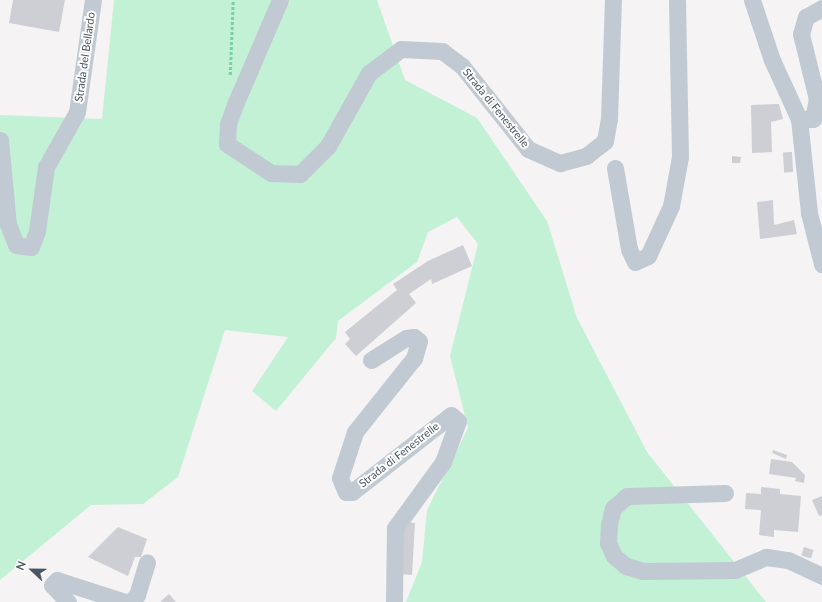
<!DOCTYPE html>
<html>
<head>
<meta charset="utf-8">
<style>
  body { margin:0 }
  #map { position:relative; width:822px; height:602px; overflow:hidden; background:#f5f3f3; font-family:Lato,sans-serif }
  div>[style] { position:absolute }
  .green>* { inset:0; background:#c3f1d5 }
  .building>* { inset:0; background:#cdcfd5; transform-origin:0 0 }
  .path>* { height:2.5px; margin-top:-1.25px; transform-origin:0; background:repeating-linear-gradient(90deg,#7ad0a6 0 3px,transparent 0 5px) }
  .minor>* { height:17px; margin:-8.5px; padding:0 8.5px; transform-origin:8.5px; border-radius:8.5px; background:#c1cad2 }
  span { translate:-50% -50%; white-space:nowrap; text-align:center; line-height:1.15; -webkit-text-stroke:4px #fff; paint-order:stroke }
  .street-label { font-size:11px; color:#4a5661 }
  .north { position:absolute; left:12px; top:550px; width:40px; height:40px; -webkit-text-stroke:3px #fff; paint-order:stroke; rotate:292deg; font-size:11px; font-weight:700; line-height:16px; text-align:center; color:#4a5661 }
  .north::after { content:''; display:block; margin:auto; width:14px; height:18px; background:#4a5661; clip-path:polygon(50% 0,100% 100%,50% 72%,0 100%) }
</style>
</head>
<body>
<div id="map">
  <div class="green">
    <i style="clip-path:polygon(114px 0,377px 0,405px 80px,477px 118px,547px 221px,577px 318px,647px 452px,766px 602px,406px 602px,422px 562px,427px 510px,468px 428px,450px 356px,478px 244px,457px 217px,428px 232px,417px 262px,338px 321px,336px 338px,276px 411px,252px 391px,288px 337px,225px 330px,178px 477px,143px 504px,91px 505px,0 580px,0 115px,102px 119px)"></i>
  </div>
  <div class="building">
    <i style="clip-path:polygon(13px 0,65px 0,59px 32px,9px 23px)"></i>
    <i style="clip-path:polygon(779px 104px,783px 119px,771px 122px,772px 152px,752px 153px,751px 105px)"></i>
    <i style="left:792px;top:152px;width:20px;height:9px;rotate:87deg"></i>
    <i style="clip-path:polygon(732px 156px,741px 157px,740px 163px,732px 163px)"></i>
    <i style="clip-path:polygon(773px 200px,774px 225px,794px 220px,797px 234px,760px 239px,757px 202px)"></i>
    <i style="clip-path:polygon(463px 245px,472px 266px,432px 284px,431px 279px,409px 294px,416px 303px,356px 356px,345px 344px,350px 339px,345px 332px,397px 290px,393px 284px,428px 261px)"></i>
    <i style="clip-path:polygon(773px 450px,787px 455px,786px 459px,772px 453px)"></i>
    <i style="clip-path:polygon(771px 459px,792px 462px,805px 475px,804px 483px,795px 481px,796px 478px,769px 474px)"></i>
    <i style="clip-path:polygon(761px 487px,780px 489px,780px 494px,801px 496px,798px 532px,774px 530px,774px 537px,759px 535px,761px 510px,745px 509px,746px 493px,761px 494px)"></i>
    <i style="clip-path:polygon(822px 496px,822px 515px,819px 516px,812px 500px)"></i>
    <i style="clip-path:polygon(404px 522px,415px 523px,412px 575px,399px 574px)"></i>
    <i style="clip-path:polygon(118px 527px,147px 539px,141px 557px,135px 557px,128px 576px,88px 557px)"></i>
    <i style="left:804px;top:547px;width:10px;height:9px;rotate:17deg"></i>
    <i style="clip-path:polygon(169px 594px,176px 602px,160px 602px)"></i>
  </div>
  <div class="path">
    <i style="left:230px;top:75px;width:75px;rotate:-87.7deg"></i>
  </div>
  <div class="minor">
    <i style="left:280px;top:0;width:111px;rotate:113.3deg"></i>
    <i style="left:236px;top:102px;width:23px;rotate:110deg"></i>
    <i style="left:228px;top:124px;width:20px;rotate:93deg"></i>
    <i style="left:227px;top:144px;width:53px;rotate:33.4deg"></i>
    <i style="left:271px;top:173px;width:29px;rotate:2deg"></i>
    <i style="left:300px;top:174px;width:40px;rotate:-45deg"></i>
    <i style="left:328px;top:146px;width:84px;rotate:-60.7deg"></i>
    <i style="left:369px;top:73px;width:40px;rotate:-37deg"></i>
    <i style="left:401px;top:49px;width:41px;rotate:2.8deg"></i>
    <i style="left:442px;top:51px;width:25px;rotate:37deg"></i>
    <i style="left:462px;top:66px;width:106px;rotate:51.5deg"></i>
    <i style="left:528px;top:149px;width:35px;rotate:24deg"></i>
    <i style="left:560px;top:163px;width:27px;rotate:-15deg"></i>
    <i style="left:586px;top:156px;width:24px;rotate:-38deg"></i>
    <i style="left:605px;top:141px;width:22px;rotate:-80deg"></i>
    <i style="left:609px;top:119px;width:119px;rotate:-88.1deg"></i>
    <i style="left:752px;top:0;width:63px;rotate:71.6deg"></i>
    <i style="left:772px;top:60px;width:65px;rotate:65.4deg"></i>
    <i style="left:799px;top:119px;width:95px;rotate:83.9deg"></i>
    <i style="left:809px;top:213px;width:53px;rotate:75.7deg"></i>
    <i style="left:799px;top:119px;width:14px"></i>
    <i style="left:813px;top:119px;width:20px;rotate:-79deg"></i>
    <i style="left:817px;top:99px;width:67px;rotate:-103.8deg"></i>
    <i style="left:801px;top:34px;width:18px;rotate:-74deg"></i>
    <i style="left:806px;top:17px;width:18px;rotate:-29deg"></i>
    <i style="left:0;top:140px;width:84px;rotate:84.6deg"></i>
    <i style="left:8px;top:224px;width:22px;rotate:69deg"></i>
    <i style="left:16px;top:245px;width:15px;rotate:8deg"></i>
    <i style="left:31px;top:247px;width:17px;rotate:-69deg"></i>
    <i style="left:37px;top:231px;width:65px;rotate:-82deg"></i>
    <i style="left:46px;top:167px;width:63px;rotate:-60.6deg"></i>
    <i style="left:77px;top:112px;width:113px;rotate:-81.9deg"></i>
    <i style="left:615px;top:168px;width:82px;rotate:80.2deg"></i>
    <i style="left:629px;top:249px;width:14px;rotate:65deg"></i>
    <i style="left:635px;top:262px;width:14px;rotate:-25deg"></i>
    <i style="left:648px;top:256px;width:55px;rotate:-65.3deg"></i>
    <i style="left:671px;top:206px;width:50px;rotate:-79.6deg"></i>
    <i style="left:680px;top:157px;width:157px;rotate:-91.1deg"></i>
    <i style="left:371px;top:360px;width:41px;rotate:-32.2deg"></i>
    <i style="left:406px;top:338px;width:8px;rotate:-7deg"></i>
    <i style="left:414px;top:337px;width:6px;rotate:39deg"></i>
    <i style="left:419px;top:341px;width:18px;rotate:106deg"></i>
    <i style="left:414px;top:358px;width:95px;rotate:128.6deg"></i>
    <i style="left:355px;top:432px;width:48px;rotate:108.1deg"></i>
    <i style="left:340px;top:478px;width:15px;rotate:67deg"></i>
    <i style="left:346px;top:492px;width:6px"></i>
    <i style="left:352px;top:492px;width:125px;rotate:-37.9deg"></i>
    <i style="left:451px;top:415px;width:9px;rotate:41deg"></i>
    <i style="left:458px;top:421px;width:44px;rotate:110.1deg"></i>
    <i style="left:443px;top:462px;width:82px;rotate:126deg"></i>
    <i style="left:395px;top:528px;width:74px;rotate:90.8deg"></i>
    <i style="left:725px;top:493px;width:98px;rotate:178.2deg"></i>
    <i style="left:627px;top:496px;width:18px;rotate:139deg"></i>
    <i style="left:613px;top:508px;width:16px;rotate:104deg"></i>
    <i style="left:609px;top:524px;width:19px;rotate:93deg"></i>
    <i style="left:608px;top:543px;width:14px;rotate:65deg"></i>
    <i style="left:614px;top:556px;width:16px;rotate:40deg"></i>
    <i style="left:626px;top:566px;width:18px;rotate:16deg"></i>
    <i style="left:643px;top:571px;width:92px;rotate:-0.6deg"></i>
    <i style="left:735px;top:570px;width:34px;rotate:-23deg"></i>
    <i style="left:766px;top:557px;width:22px;rotate:8deg"></i>
    <i style="left:788px;top:560px;width:38px;rotate:25deg"></i>
    <i style="left:68px;top:602px;width:23px;rotate:-133deg"></i>
    <i style="left:52px;top:585px;width:7px;rotate:-45deg"></i>
    <i style="left:57px;top:580px;width:71px;rotate:17.9deg"></i>
    <i style="left:130px;top:602px;width:10px;rotate:-45deg"></i>
    <i style="left:137px;top:595px;width:34px;rotate:-73deg"></i>
  </div>
  <div class="street-label">
    <span style="left:85px;top:57px;rotate:-82deg">Strada del Bellardo</span>
    <span style="left:496px;top:108px;rotate:51deg">Strada di Fenestrelle</span>
    <span style="left:399px;top:455px;rotate:-38deg">Strada di Fenestrelle</span>
  </div>
  <div class="north">N</div>
</div>
</body>
</html>
